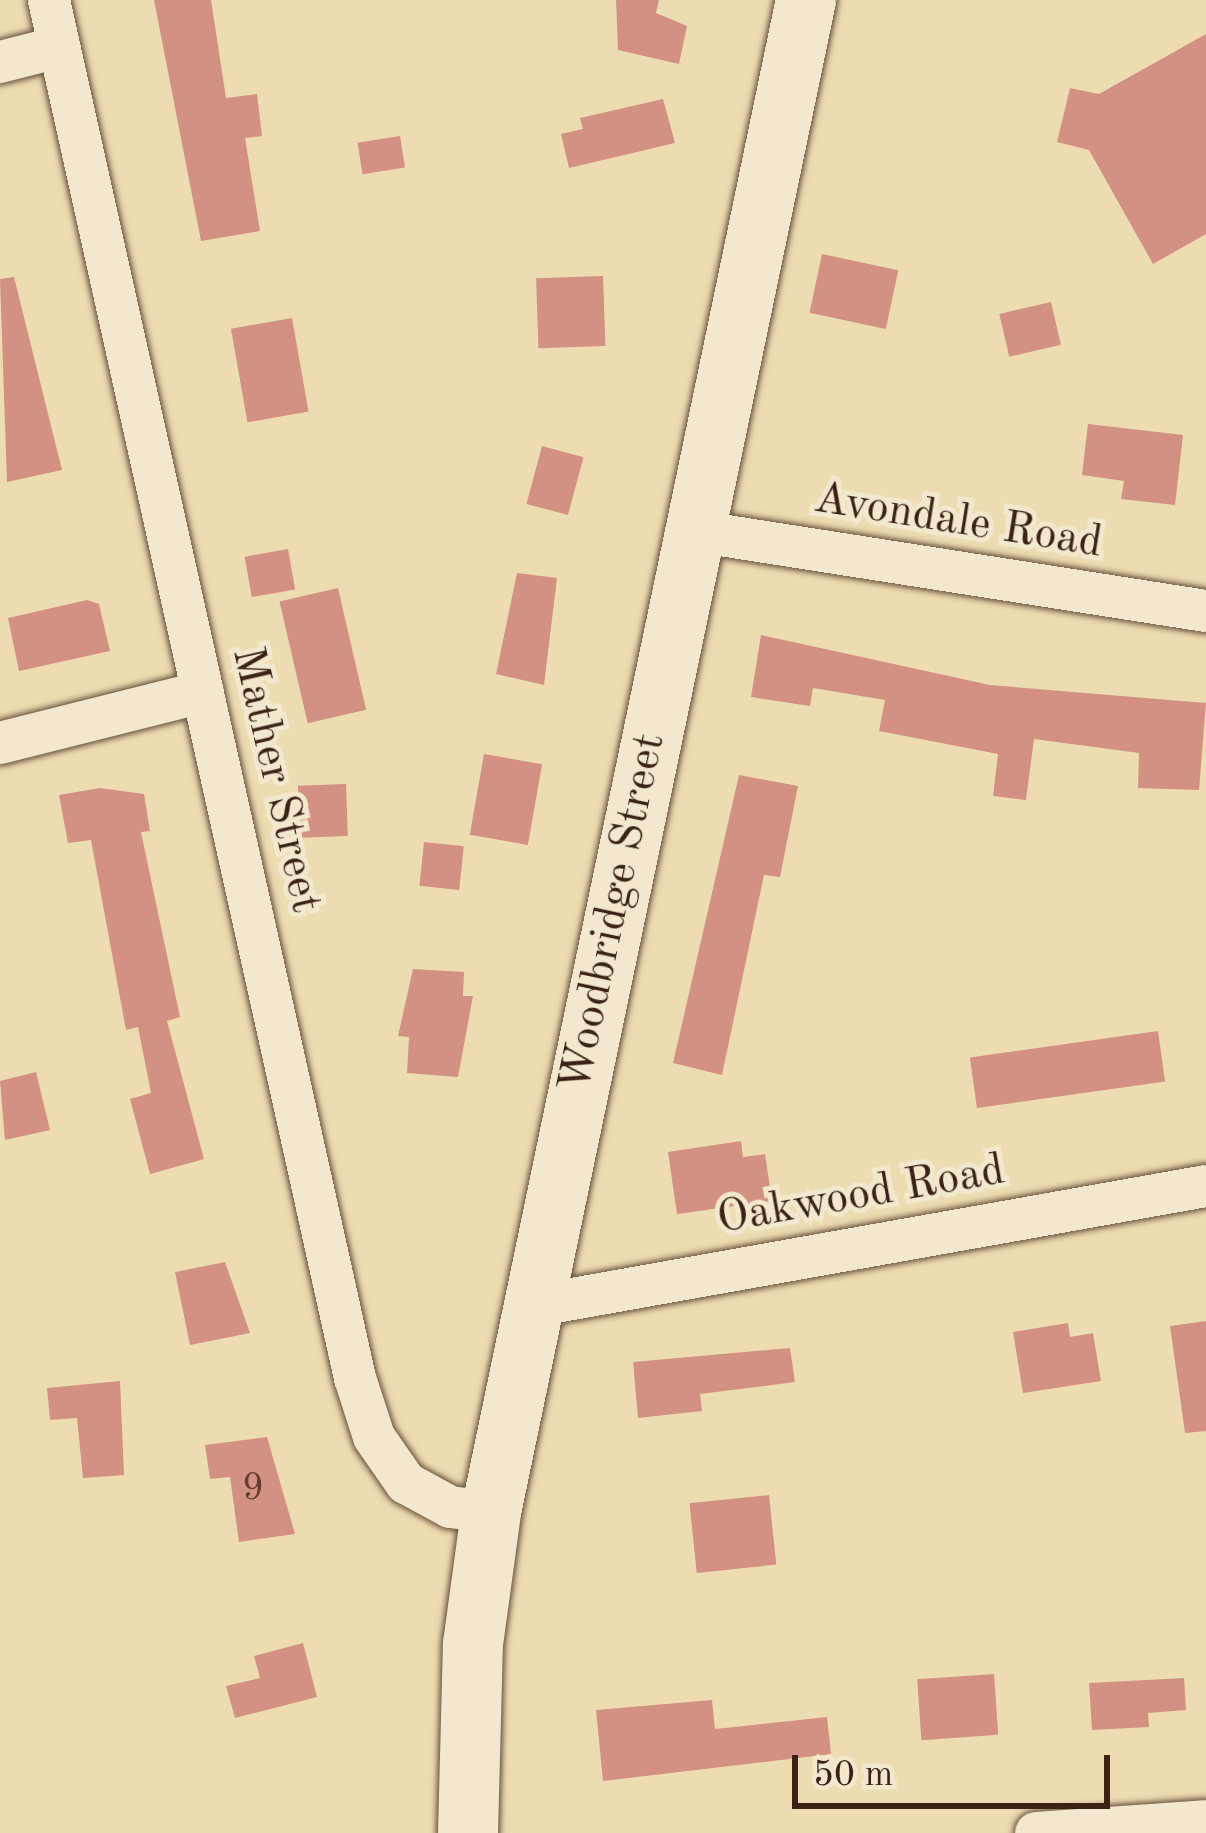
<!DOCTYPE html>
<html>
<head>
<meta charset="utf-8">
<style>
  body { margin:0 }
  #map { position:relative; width:1206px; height:1833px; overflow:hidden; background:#eddcb2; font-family:"Old Standard TT",serif }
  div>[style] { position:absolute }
  .building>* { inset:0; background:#d39183; transform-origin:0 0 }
  .roads { filter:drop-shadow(0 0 3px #68503c) drop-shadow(0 0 3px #68503c) }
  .minor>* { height:42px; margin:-21px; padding:0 21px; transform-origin:21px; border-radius:21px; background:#f3e8cd }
  .secondary>* { height:60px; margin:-30px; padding:0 30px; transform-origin:30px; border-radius:30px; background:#f3e8cd }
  span { translate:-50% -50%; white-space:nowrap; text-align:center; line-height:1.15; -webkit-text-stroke:10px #f3e8cd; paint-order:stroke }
  .number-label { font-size:39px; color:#613e30 }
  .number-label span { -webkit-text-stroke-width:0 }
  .street-label { font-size:45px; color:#3b2214 }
  .scale { position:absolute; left:792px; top:1755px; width:318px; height:54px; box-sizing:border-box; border:6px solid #3b2214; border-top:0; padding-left:15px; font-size:36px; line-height:42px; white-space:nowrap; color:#3b2214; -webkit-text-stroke:9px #f3e8cd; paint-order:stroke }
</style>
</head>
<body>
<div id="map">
  <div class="building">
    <i style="clip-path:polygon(154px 0,211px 0,226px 98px,257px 94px,262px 136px,245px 138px,260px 231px,201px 241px)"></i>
    <i style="clip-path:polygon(616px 0,659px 0,656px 13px,687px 26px,679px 64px,618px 50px)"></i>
    <i style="clip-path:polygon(1206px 34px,1206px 234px,1153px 264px,1089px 150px,1057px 142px,1070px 88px,1099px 94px)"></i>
    <i style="clip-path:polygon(663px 99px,675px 143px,569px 168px,561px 134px,583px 129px,580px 118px)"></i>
    <i style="left:400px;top:136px;width:32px;height:43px;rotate:81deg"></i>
    <i style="left:822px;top:254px;width:78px;height:60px;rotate:12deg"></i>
    <i style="left:603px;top:276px;width:70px;height:67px;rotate:88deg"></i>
    <i style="clip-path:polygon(14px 277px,62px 470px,7px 482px,0 279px)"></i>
    <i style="left:1051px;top:302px;width:44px;height:53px;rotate:77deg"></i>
    <i style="left:292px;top:318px;width:95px;height:62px;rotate:80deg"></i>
    <i style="clip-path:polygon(1088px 424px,1183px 435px,1175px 505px,1121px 499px,1124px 481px,1082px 475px)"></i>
    <i style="left:542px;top:446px;width:43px;height:60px;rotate:15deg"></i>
    <i style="left:288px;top:549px;width:41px;height:44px;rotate:80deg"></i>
    <i style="clip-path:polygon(517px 573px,557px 578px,544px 685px,496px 674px)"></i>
    <i style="left:338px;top:588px;width:125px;height:60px;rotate:77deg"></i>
    <i style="clip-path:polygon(87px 600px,99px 604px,110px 651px,19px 671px,8px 618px)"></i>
    <i style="clip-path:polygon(761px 635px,990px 685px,1206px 703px,1199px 790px,1138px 788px,1139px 753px,1034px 739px,1026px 800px,993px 796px,998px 754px,879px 731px,885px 700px,813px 688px,810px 706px,751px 697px)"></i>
    <i style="left:484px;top:754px;width:59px;height:82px;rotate:10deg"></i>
    <i style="clip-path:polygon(739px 775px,798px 786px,780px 877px,764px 875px,722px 1075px,673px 1063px)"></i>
    <i style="left:346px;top:784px;width:52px;height:48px;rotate:88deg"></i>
    <i style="clip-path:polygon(100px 788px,144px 794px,150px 831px,141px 832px,180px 1017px,167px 1021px,204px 1159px,150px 1174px,130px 1099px,151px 1093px,138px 1027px,126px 1030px,91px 840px,68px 843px,59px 795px)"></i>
    <i style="left:424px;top:842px;width:40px;height:44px;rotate:6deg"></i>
    <i style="clip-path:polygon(413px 969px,464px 972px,463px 996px,473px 996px,458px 1077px,407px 1073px,409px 1037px,398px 1036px)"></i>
    <i style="left:1158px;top:1031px;width:51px;height:190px;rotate:82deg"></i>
    <i style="clip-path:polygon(36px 1072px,50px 1130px,5px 1140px,0 1081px)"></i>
    <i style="clip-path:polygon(741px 1141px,743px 1157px,765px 1154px,772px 1201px,677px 1214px,668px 1152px)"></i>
    <i style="clip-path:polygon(225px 1262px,250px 1333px,190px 1345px,175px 1272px)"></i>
    <i style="clip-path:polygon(1206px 1321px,1206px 1431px,1185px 1433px,1170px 1326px)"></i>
    <i style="clip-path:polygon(1068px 1323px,1070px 1337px,1093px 1333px,1101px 1381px,1023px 1393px,1013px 1332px)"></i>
    <i style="clip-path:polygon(790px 1348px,795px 1382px,700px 1394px,702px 1411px,638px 1418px,633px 1362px)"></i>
    <i style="clip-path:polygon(120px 1381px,124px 1475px,83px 1478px,77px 1418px,50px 1420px,47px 1388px)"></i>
    <i style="clip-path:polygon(267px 1437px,295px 1534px,239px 1542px,230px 1477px,210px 1479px,205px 1445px)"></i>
    <i style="left:769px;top:1495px;width:70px;height:80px;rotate:84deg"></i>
    <i style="clip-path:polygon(303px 1643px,317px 1697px,235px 1718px,226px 1686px,260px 1678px,254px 1656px)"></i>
    <i style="left:994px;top:1674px;width:61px;height:77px;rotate:86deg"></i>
    <i style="clip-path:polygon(1184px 1678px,1186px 1710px,1148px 1713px,1149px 1727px,1092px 1730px,1089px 1683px)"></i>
    <i style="clip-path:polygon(712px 1700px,715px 1729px,827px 1717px,831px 1754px,603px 1781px,596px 1710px)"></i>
  </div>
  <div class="roads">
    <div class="minor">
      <i style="left:49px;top:0;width:1412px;rotate:77.48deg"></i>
      <i style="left:355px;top:1378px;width:62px;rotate:72.1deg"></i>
      <i style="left:374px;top:1437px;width:56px;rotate:55.2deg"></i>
      <i style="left:406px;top:1483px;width:50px;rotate:28.6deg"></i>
      <i style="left:450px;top:1507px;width:41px;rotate:7deg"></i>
      <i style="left:0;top:62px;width:61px;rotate:-14.3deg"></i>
      <i style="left:695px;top:531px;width:517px;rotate:8.9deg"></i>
      <i style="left:0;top:743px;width:209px;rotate:-14.1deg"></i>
      <i style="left:533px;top:1306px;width:684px;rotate:-10.11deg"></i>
      <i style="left:1036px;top:1833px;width:170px;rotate:-4deg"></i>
    </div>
    <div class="secondary">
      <i style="left:468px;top:1833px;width:189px;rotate:-88.5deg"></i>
      <i style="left:473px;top:1644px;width:133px;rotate:-82.2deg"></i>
      <i style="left:491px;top:1512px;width:1544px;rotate:-78.23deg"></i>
    </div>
  </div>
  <div class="number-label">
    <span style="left:253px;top:1489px">9</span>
  </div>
  <div class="street-label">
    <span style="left:958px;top:522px;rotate:9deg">Avondale Road</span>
    <span style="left:275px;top:780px;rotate:77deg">Mather Street</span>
    <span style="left:614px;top:913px;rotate:-78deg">Woodbridge Street</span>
    <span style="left:861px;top:1196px;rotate:-10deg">Oakwood Road</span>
  </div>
  <div class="scale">50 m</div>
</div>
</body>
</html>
